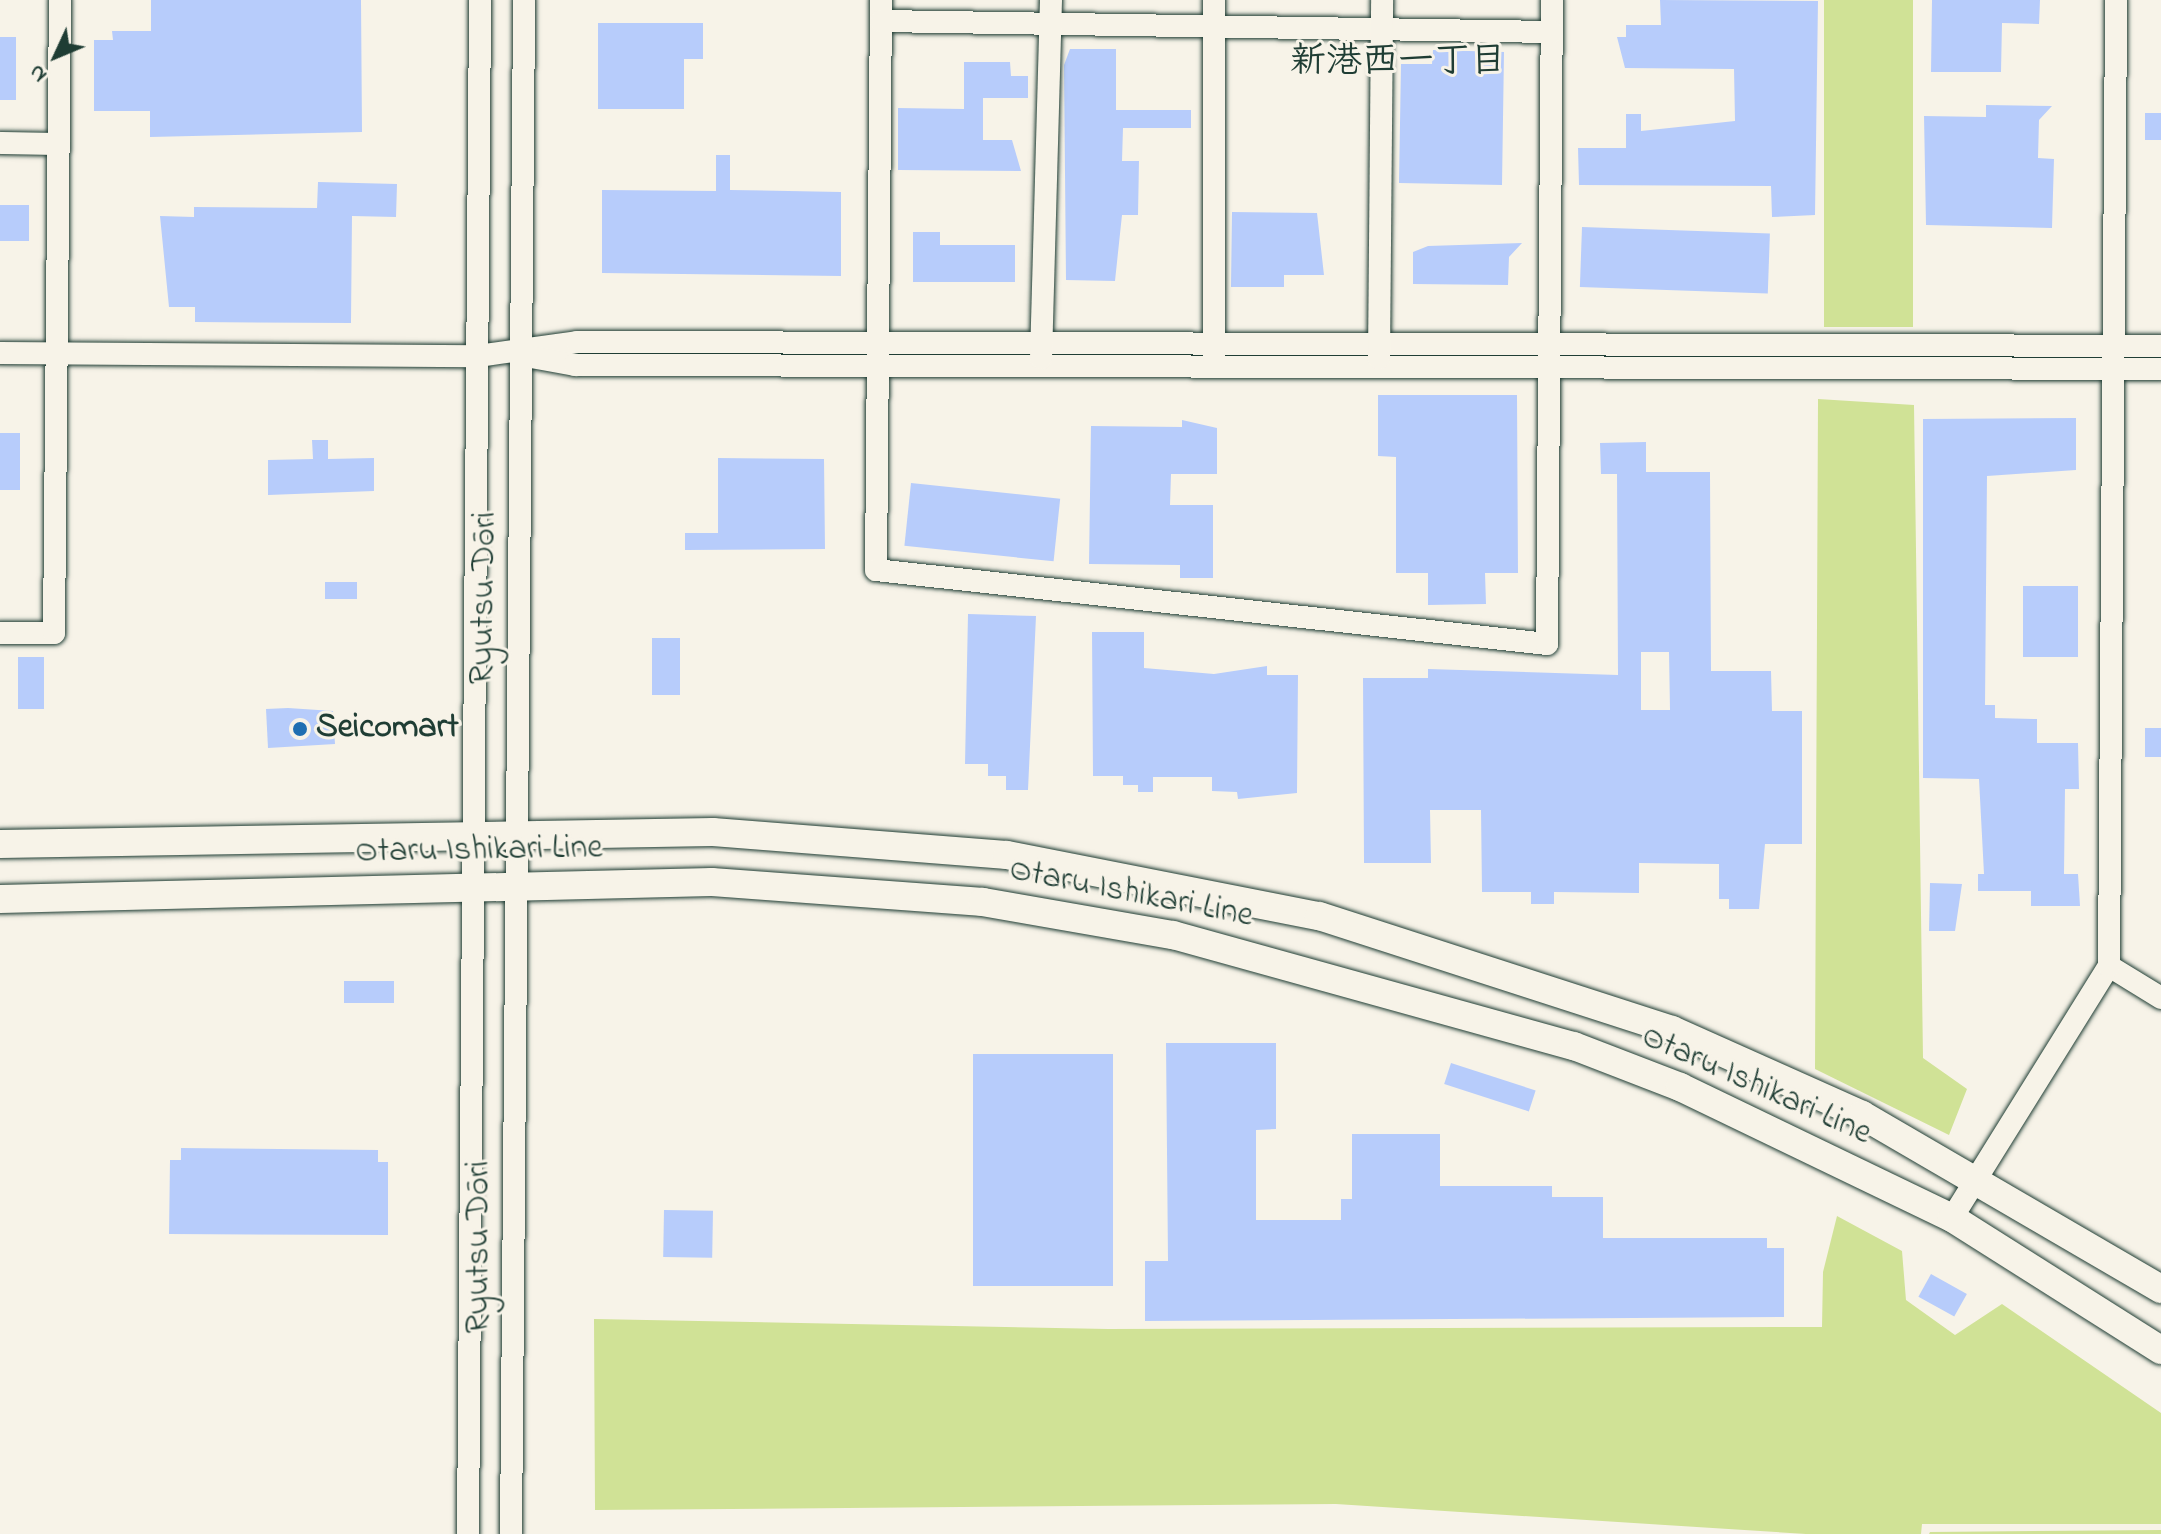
<!DOCTYPE html>
<html>
<head>
<meta charset="utf-8">
<style>
  body { margin:0 }
  #map { position:relative; width:2161px; height:1534px; overflow:hidden; background:#f7f3e8; font-family:"Indie Flower","Klee One",sans-serif }
  div>[style] { position:absolute }
  .green>* { inset:0; background:#d0e296; transform-origin:0 0 }
  .building>* { inset:0; background:#b7ccfb; transform-origin:0 0 }
  .roads { filter:drop-shadow(0 0 2px #1f3d34) drop-shadow(0 0 2px #1f3d34) }
  .minor>* { height:22px; margin:-11px; padding:0 11px; transform-origin:11px; border-radius:11px; background:#f7f3e8 }
  .major>* { height:28px; margin:-14px; padding:0 14px; transform-origin:14px; border-radius:14px; background:#f7f3e8 }
  .dots>* { width:22px; height:22px; translate:-50% -50%; box-sizing:border-box; border:4px solid #f7f3e8; border-radius:50% }
  span { translate:-50% -50%; white-space:nowrap; text-align:center; line-height:1.15; -webkit-text-stroke:6px #f7f3e8; paint-order:stroke }
  .street-label { font-size:34px; color:#1f3d34 }
  .poi-label { font-size:34px; color:#1f3d34; font-weight:700 }
  .left { translate:0 -50%; text-align:left }
  .neighbourhood-label { font-size:36px; color:#1f3d34; font-weight:700 }
  .north { position:absolute; left:16px; top:16px; width:80px; height:80px; -webkit-text-stroke:6px #f7f3e8; paint-order:stroke; rotate:226deg; font-size:22px; font-weight:700; line-height:32px; text-align:center; color:#1f3d34 }
  .north::after { content:''; display:block; margin:auto; width:28px; height:36px; background:#1f3d34; clip-path:polygon(50% 0,100% 100%,50% 72%,0 100%) }
</style>
</head>
<body>
<div id="map">
  <div class="green">
    <i style="left:1824px;top:0;width:89px;height:327px"></i>
    <i style="clip-path:polygon(1818px 399px,1914px 405px,1923px 1058px,1967px 1089px,1949px 1135px,1815px 1069px)"></i>
    <i style="clip-path:polygon(1837px 1216px,1902px 1251px,1906px 1300px,1955px 1335px,2002px 1304px,2161px 1413px,2161px 1524px,1922px 1524px,1921px 1534px,1806px 1534px,1336px 1504px,595px 1510px,594px 1319px,1108px 1329px,1822px 1327px,1823px 1272px)"></i>
    <i style="clip-path:polygon(2161px 1530px,2161px 1534px,1929px 1534px,1930px 1532px)"></i>
  </div>
  <div class="building">
    <i style="clip-path:polygon(151px 0,361px 0,362px 132px,150px 137px,150px 111px,94px 111px,94px 40px,113px 40px,112px 31px,151px 31px)"></i>
    <i style="clip-path:polygon(1660px 0,1818px 1px,1815px 215px,1772px 217px,1771px 186px,1579px 185px,1578px 148px,1626px 148px,1626px 114px,1641px 114px,1641px 131px,1735px 121px,1734px 69px,1625px 68px,1617px 37px,1626px 37px,1626px 25px,1661px 25px)"></i>
    <i style="clip-path:polygon(1932px 0,2040px 0,2039px 24px,2002px 23px,2001px 72px,1931px 72px)"></i>
    <i style="clip-path:polygon(598px 23px,703px 23px,703px 59px,684px 59px,684px 109px,598px 109px)"></i>
    <i style="left:0;top:37px;width:16px;height:63px"></i>
    <i style="clip-path:polygon(1070px 49px,1116px 49px,1116px 110px,1191px 110px,1191px 128px,1123px 128px,1122px 161px,1139px 161px,1138px 215px,1122px 215px,1115px 281px,1066px 280px,1064px 65px)"></i>
    <i style="clip-path:polygon(1433px 50px,1504px 52px,1502px 185px,1399px 183px,1401px 64px,1432px 64px)"></i>
    <i style="clip-path:polygon(964px 62px,1010px 62px,1011px 76px,1028px 76px,1028px 98px,983px 98px,983px 140px,1012px 140px,1021px 171px,898px 170px,898px 108px,964px 109px)"></i>
    <i style="clip-path:polygon(1986px 105px,2052px 106px,2039px 120px,2038px 158px,2054px 159px,2052px 228px,1926px 225px,1924px 116px,1986px 117px)"></i>
    <i style="left:2145px;top:113px;width:16px;height:27px"></i>
    <i style="clip-path:polygon(716px 155px,730px 155px,730px 190px,841px 192px,841px 276px,602px 273px,602px 190px,716px 191px)"></i>
    <i style="clip-path:polygon(318px 182px,397px 184px,396px 217px,352px 216px,351px 323px,195px 322px,195px 307px,169px 307px,160px 216px,194px 217px,194px 207px,317px 208px)"></i>
    <i style="left:0;top:205px;width:29px;height:36px"></i>
    <i style="clip-path:polygon(1232px 212px,1317px 213px,1324px 275px,1284px 275px,1284px 287px,1231px 287px)"></i>
    <i style="left:1582px;top:227px;width:188px;height:60px;rotate:2deg"></i>
    <i style="clip-path:polygon(913px 232px,940px 232px,940px 245px,1015px 245px,1015px 282px,913px 282px)"></i>
    <i style="clip-path:polygon(1522px 243px,1509px 257px,1508px 285px,1413px 284px,1413px 252px,1428px 246px)"></i>
    <i style="clip-path:polygon(1378px 395px,1517px 395px,1518px 573px,1485px 573px,1486px 604px,1428px 605px,1428px 573px,1396px 573px,1396px 457px,1378px 456px)"></i>
    <i style="clip-path:polygon(2076px 418px,2076px 470px,1987px 476px,1985px 705px,1995px 705px,1995px 718px,2037px 719px,2037px 743px,2078px 743px,2079px 789px,2065px 789px,2064px 874px,2078px 874px,2080px 906px,2031px 906px,2031px 891px,1978px 891px,1978px 874px,1984px 874px,1979px 779px,1923px 778px,1923px 419px)"></i>
    <i style="clip-path:polygon(1182px 420px,1217px 428px,1217px 474px,1171px 474px,1170px 505px,1213px 505px,1213px 578px,1180px 578px,1180px 565px,1089px 564px,1091px 426px,1182px 427px)"></i>
    <i style="left:0;top:433px;width:20px;height:57px"></i>
    <i style="clip-path:polygon(312px 440px,328px 440px,328px 459px,374px 458px,374px 491px,268px 495px,268px 460px,313px 459px)"></i>
    <i style="clip-path:polygon(evenodd,1646px 442px,1646px 472px,1710px 472px,1711px 671px,1771px 671px,1772px 711px,1802px 711px,1802px 844px,1765px 844px,1759px 909px,1729px 909px,1729px 899px,1719px 899px,1719px 864px,1639px 863px,1639px 893px,1554px 892px,1554px 904px,1531px 904px,1531px 892px,1482px 892px,1481px 810px,1430px 810px,1431px 863px,1364px 863px,1363px 678px,1428px 678px,1428px 669px,1618px 675px,1617px 474px,1601px 474px,1600px 443px,1646px 442px,1641px 652px,1669px 652px,1670px 710px,1641px 710px,1641px 652px)"></i>
    <i style="clip-path:polygon(718px 458px,824px 459px,825px 549px,685px 550px,685px 533px,718px 533px)"></i>
    <i style="left:911px;top:483px;width:150px;height:63px;rotate:6deg"></i>
    <i style="left:325px;top:582px;width:32px;height:17px"></i>
    <i style="left:2023px;top:586px;width:55px;height:71px"></i>
    <i style="clip-path:polygon(968px 614px,1036px 616px,1028px 790px,1006px 790px,1006px 776px,988px 776px,988px 764px,965px 764px)"></i>
    <i style="clip-path:polygon(1092px 632px,1144px 632px,1144px 668px,1214px 674px,1267px 666px,1267px 675px,1298px 675px,1297px 793px,1238px 799px,1237px 792px,1212px 791px,1212px 777px,1153px 777px,1153px 792px,1138px 792px,1138px 785px,1123px 785px,1123px 776px,1093px 776px)"></i>
    <i style="left:652px;top:638px;width:28px;height:57px"></i>
    <i style="left:18px;top:657px;width:26px;height:52px"></i>
    <i style="clip-path:polygon(288px 708px,333px 711px,335px 744px,268px 748px,266px 709px)"></i>
    <i style="left:2145px;top:728px;width:16px;height:29px"></i>
    <i style="clip-path:polygon(1930px 883px,1962px 884px,1955px 931px,1929px 931px)"></i>
    <i style="left:344px;top:981px;width:50px;height:22px"></i>
    <i style="clip-path:polygon(1166px 1043px,1276px 1043px,1276px 1129px,1256px 1130px,1256px 1220px,1341px 1220px,1341px 1199px,1352px 1199px,1352px 1134px,1440px 1134px,1440px 1186px,1552px 1186px,1552px 1197px,1603px 1197px,1603px 1238px,1767px 1238px,1767px 1248px,1784px 1248px,1784px 1317px,1145px 1321px,1145px 1261px,1168px 1261px)"></i>
    <i style="left:973px;top:1054px;width:140px;height:232px"></i>
    <i style="left:1451px;top:1063px;width:89px;height:22px;rotate:18deg"></i>
    <i style="clip-path:polygon(181px 1148px,378px 1150px,378px 1162px,388px 1162px,388px 1235px,169px 1234px,170px 1160px,181px 1160px)"></i>
    <i style="left:664px;top:1210px;width:49px;height:47px;rotate:1deg"></i>
    <i style="left:1931px;top:1274px;width:41px;height:26px;rotate:29deg"></i>
  </div>
  <div class="roads">
    <div class="minor">
      <i style="left:881px;top:0;width:570px;rotate:90.5deg"></i>
      <i style="left:876px;top:570px;width:675px;rotate:6.29deg"></i>
      <i style="left:1547px;top:644px;width:644px;rotate:-89.56deg"></i>
      <i style="left:1214px;top:0;width:358px;rotate:90deg"></i>
      <i style="left:881px;top:21px;width:671px;rotate:0.94deg"></i>
      <i style="left:0;top:143px;width:59px;rotate:1deg"></i>
      <i style="left:0;top:353px;width:478px;rotate:0.4deg"></i>
      <i style="left:478px;top:356px;width:100px;rotate:-8deg"></i>
      <i style="left:577px;top:342px;width:1584px;rotate:0.14deg"></i>
      <i style="left:531px;top:357px;width:45px;rotate:10.3deg"></i>
      <i style="left:575px;top:365px;width:1586px;rotate:0.14deg"></i>
      <i style="left:1041px;top:358px;width:358px;rotate:-88.4deg"></i>
      <i style="left:1379px;top:358px;width:358px;rotate:-89.5deg"></i>
      <i style="left:0;top:633px;width:54px"></i>
      <i style="left:54px;top:633px;width:633px;rotate:-89.46deg"></i>
      <i style="left:2109px;top:966px;width:61px;rotate:31.6deg"></i>
      <i style="left:1952px;top:1218px;width:297px;rotate:-58.1deg"></i>
      <i style="left:2109px;top:966px;width:966px;rotate:-89.58deg"></i>
      <i style="left:468px;top:1534px;width:1534px;rotate:-89.55deg"></i>
      <i style="left:511px;top:1534px;width:1534px;rotate:-89.51deg"></i>
    </div>
    <div class="major">
      <i style="left:0;top:844px;width:713px;rotate:-0.96deg"></i>
      <i style="left:713px;top:832px;width:295px;rotate:4.5deg"></i>
      <i style="left:1007px;top:855px;width:318px;rotate:11.1deg"></i>
      <i style="left:1319px;top:916px;width:371px;rotate:17.9deg"></i>
      <i style="left:1672px;top:1030px;width:208px;rotate:24.1deg"></i>
      <i style="left:1862px;top:1115px;width:346px;rotate:30.2deg"></i>
      <i style="left:0;top:899px;width:712px;rotate:-1.37deg"></i>
      <i style="left:712px;top:882px;width:272px;rotate:4.2deg"></i>
      <i style="left:983px;top:902px;width:193px;rotate:9.9deg"></i>
      <i style="left:1173px;top:935px;width:416px;rotate:15.5deg"></i>
      <i style="left:1574px;top:1046px;width:114px;rotate:21.1deg"></i>
      <i style="left:1680px;top:1087px;width:302px;rotate:25.7deg"></i>
      <i style="left:1952px;top:1218px;width:247px;rotate:32.3deg"></i>
    </div>
  </div>
  <div class="dots">
    <i style="left:300px;top:729px;background:#1f6fb2"></i>
  </div>
  <div class="street-label">
    <span style="left:485px;top:598px;rotate:-89deg">Ryutsu Dōri</span>
    <span style="left:479px;top:851px;rotate:-1deg">Otaru Ishikari Line</span>
    <span style="left:1131px;top:894px;rotate:11deg">Otaru Ishikari Line</span>
    <span style="left:1756px;top:1086px;rotate:24deg">Otaru Ishikari Line</span>
    <span style="left:480px;top:1247px;rotate:-90deg">Ryutsu Dōri</span>
  </div>
  <div class="poi-label">
    <span class="left" style="left:316px;top:729px">Seicomart</span>
  </div>
  <div class="neighbourhood-label">
    <span style="left:1398px;top:63px">新港西一丁目</span>
  </div>
  <div class="north">N</div>
</div>
</body>
</html>
